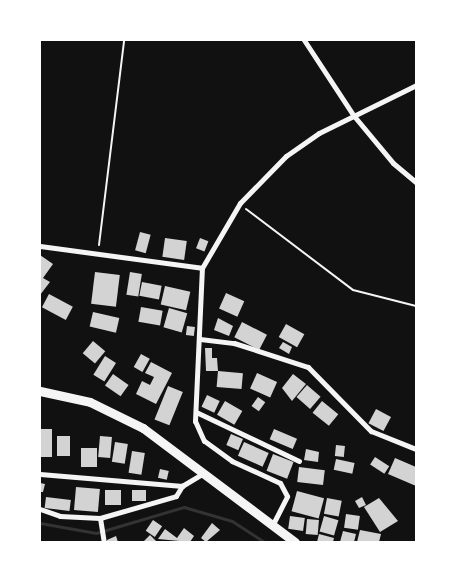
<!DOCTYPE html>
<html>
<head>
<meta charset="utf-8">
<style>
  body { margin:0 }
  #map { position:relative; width:456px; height:582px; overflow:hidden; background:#111; font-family:Figtree,sans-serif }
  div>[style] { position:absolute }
  .stream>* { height:3px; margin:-1.5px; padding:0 1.5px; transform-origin:1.5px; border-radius:1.5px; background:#333 }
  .building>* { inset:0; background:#d3d3d3; transform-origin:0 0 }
  .path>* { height:2px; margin:-1px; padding:0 1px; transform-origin:1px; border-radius:1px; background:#f5f5f5 }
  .minor>* { height:5px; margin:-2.5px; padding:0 2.5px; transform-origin:2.5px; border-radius:2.5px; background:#f5f5f5 }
  .trunk>* { height:9px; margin:-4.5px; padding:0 4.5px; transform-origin:4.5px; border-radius:4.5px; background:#f5f5f5 }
  span { translate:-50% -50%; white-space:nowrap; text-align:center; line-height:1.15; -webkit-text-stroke:4px #fff; paint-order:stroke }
  .frame { position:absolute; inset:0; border:41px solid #fff; pointer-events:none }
</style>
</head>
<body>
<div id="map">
  <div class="stream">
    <i style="left:40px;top:523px;width:57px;rotate:10.1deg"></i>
    <i style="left:96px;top:533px;width:92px;rotate:-16.5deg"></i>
    <i style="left:184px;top:507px;width:50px;rotate:16.3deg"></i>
    <i style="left:232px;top:521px;width:38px;rotate:33deg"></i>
  </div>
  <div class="building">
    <i style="left:140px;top:232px;width:11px;height:19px;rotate:15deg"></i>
    <i style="left:165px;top:238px;width:22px;height:19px;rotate:8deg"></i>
    <i style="left:200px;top:238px;width:9px;height:11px;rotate:21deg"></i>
    <i style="clip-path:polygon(40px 255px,53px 264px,43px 278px,50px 282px,40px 295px)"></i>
    <i style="left:95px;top:272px;width:25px;height:32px;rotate:7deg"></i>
    <i style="left:130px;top:272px;width:12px;height:23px;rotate:9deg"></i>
    <i style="left:142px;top:282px;width:20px;height:14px;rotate:11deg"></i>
    <i style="left:165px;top:286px;width:26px;height:19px;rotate:13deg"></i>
    <i style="left:226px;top:293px;width:20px;height:17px;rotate:24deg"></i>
    <i style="left:49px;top:294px;width:27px;height:15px;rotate:28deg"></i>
    <i style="left:141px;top:307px;width:22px;height:15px;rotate:10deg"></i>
    <i style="left:169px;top:308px;width:19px;height:20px;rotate:16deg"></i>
    <i style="left:93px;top:312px;width:27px;height:15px;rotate:13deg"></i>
    <i style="clip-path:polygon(218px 318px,233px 326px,229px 336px,214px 330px)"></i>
    <i style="left:242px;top:322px;width:28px;height:17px;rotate:27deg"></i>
    <i style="left:286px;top:324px;width:21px;height:15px;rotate:29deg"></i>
    <i style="left:187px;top:326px;width:8px;height:9px;rotate:7deg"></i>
    <i style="left:93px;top:341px;width:16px;height:16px;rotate:40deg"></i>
    <i style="clip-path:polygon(283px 342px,292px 347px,289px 354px,279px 348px)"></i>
    <i style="clip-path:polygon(205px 348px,212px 348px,212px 358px,217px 358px,218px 371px,206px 371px)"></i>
    <i style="left:141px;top:354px;width:10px;height:15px;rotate:29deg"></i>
    <i style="left:105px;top:356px;width:13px;height:22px;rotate:32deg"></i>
    <i style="clip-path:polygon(151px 362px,172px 373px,156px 404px,136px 394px,142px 381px,150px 385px,154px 377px,145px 373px)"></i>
    <i style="left:218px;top:371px;width:25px;height:16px;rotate:5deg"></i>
    <i style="left:257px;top:373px;width:22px;height:17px;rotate:24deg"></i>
    <i style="left:113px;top:374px;width:19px;height:14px;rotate:35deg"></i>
    <i style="clip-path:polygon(293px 374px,306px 384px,292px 401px,282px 388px)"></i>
    <i style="left:307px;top:385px;width:18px;height:16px;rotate:41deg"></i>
    <i style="left:168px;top:386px;width:16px;height:36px;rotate:22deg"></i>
    <i style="left:207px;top:395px;width:14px;height:13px;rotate:25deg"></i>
    <i style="left:258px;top:397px;width:9px;height:11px;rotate:36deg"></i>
    <i style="left:225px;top:401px;width:20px;height:16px;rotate:30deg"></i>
    <i style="left:322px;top:401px;width:21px;height:15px;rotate:39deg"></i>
    <i style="left:376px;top:409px;width:17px;height:16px;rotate:28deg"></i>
    <i style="left:40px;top:429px;width:12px;height:28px"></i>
    <i style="left:274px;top:429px;width:25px;height:11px;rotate:23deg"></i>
    <i style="left:231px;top:434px;width:13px;height:12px;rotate:23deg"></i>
    <i style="left:57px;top:436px;width:13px;height:20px"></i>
    <i style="left:100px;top:436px;width:12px;height:21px;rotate:5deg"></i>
    <i style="left:115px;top:442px;width:13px;height:20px;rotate:9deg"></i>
    <i style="left:244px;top:442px;width:27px;height:15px;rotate:24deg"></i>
    <i style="left:336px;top:445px;width:9px;height:11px;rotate:6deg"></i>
    <i style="left:97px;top:448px;width:19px;height:16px;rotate:90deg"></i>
    <i style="clip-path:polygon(306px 449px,319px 452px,318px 462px,304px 460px)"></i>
    <i style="left:132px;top:451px;width:13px;height:22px;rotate:9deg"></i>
    <i style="left:273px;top:454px;width:22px;height:18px;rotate:21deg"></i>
    <i style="left:375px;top:457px;width:17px;height:9px;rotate:33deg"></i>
    <i style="clip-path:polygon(395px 458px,416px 467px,416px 486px,388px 474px)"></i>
    <i style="left:336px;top:459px;width:19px;height:11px;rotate:12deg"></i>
    <i style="left:299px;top:467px;width:26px;height:15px;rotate:7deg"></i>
    <i style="left:160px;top:469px;width:9px;height:9px;rotate:13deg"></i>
    <i style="clip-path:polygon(40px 483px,45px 484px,43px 492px,40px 492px)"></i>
    <i style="left:76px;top:487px;width:24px;height:23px;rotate:5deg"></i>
    <i style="left:105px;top:490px;width:16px;height:15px"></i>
    <i style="left:132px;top:490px;width:14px;height:11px"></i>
    <i style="left:297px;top:491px;width:28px;height:21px;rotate:15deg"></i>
    <i style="left:46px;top:497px;width:25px;height:11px;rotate:7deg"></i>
    <i style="clip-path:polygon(362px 497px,366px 505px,359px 508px,355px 501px)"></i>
    <i style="left:327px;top:498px;width:15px;height:16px;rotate:11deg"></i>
    <i style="clip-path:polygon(379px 498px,398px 521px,380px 532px,364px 507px)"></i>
    <i style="left:346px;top:514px;width:14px;height:14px;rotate:8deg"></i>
    <i style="left:290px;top:516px;width:15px;height:13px;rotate:8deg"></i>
    <i style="left:324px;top:516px;width:15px;height:16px;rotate:16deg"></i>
    <i style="left:307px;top:519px;width:12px;height:15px;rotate:5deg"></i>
    <i style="left:153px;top:520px;width:11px;height:13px;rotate:34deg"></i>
    <i style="clip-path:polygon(212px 523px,220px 530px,206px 542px,201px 538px)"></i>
    <i style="clip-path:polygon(184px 528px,194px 536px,190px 542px,158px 539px,165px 529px,177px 538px)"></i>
    <i style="clip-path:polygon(360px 530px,381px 534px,379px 542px,357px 542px)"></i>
    <i style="clip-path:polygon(343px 531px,356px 534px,354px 542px,340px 542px)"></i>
    <i style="clip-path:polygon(319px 534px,334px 538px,333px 542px,317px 542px)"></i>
    <i style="clip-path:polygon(150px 535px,157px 542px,143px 542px)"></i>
    <i style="clip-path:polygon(116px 536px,118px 542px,107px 542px,107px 540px)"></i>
  </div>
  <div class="path">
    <i style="left:246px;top:209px;width:134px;rotate:37.1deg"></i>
    <i style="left:353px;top:290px;width:65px;rotate:14.3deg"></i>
    <i style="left:99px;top:245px;width:207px;rotate:-83deg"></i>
  </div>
  <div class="minor">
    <i style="left:304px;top:40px;width:91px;rotate:56.7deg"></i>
    <i style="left:354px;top:116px;width:61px;rotate:50.3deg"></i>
    <i style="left:393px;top:163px;width:30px;rotate:40deg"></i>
    <i style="left:40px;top:246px;width:163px;rotate:7.7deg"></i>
    <i style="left:200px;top:339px;width:34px;rotate:7deg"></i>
    <i style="left:234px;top:343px;width:78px;rotate:18deg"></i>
    <i style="left:308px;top:367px;width:90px;rotate:45.5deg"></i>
    <i style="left:371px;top:431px;width:48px;rotate:21.8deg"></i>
    <i style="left:196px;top:412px;width:114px;rotate:25.4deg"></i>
    <i style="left:40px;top:474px;width:143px;rotate:4.8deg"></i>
    <i style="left:182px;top:486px;width:26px;rotate:-31deg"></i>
    <i style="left:40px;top:509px;width:21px;rotate:19deg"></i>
    <i style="left:60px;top:516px;width:40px;rotate:2.9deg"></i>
    <i style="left:100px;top:518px;width:79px;rotate:-16.1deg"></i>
    <i style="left:176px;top:496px;width:12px;rotate:-59deg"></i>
    <i style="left:100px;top:518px;width:24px;rotate:81deg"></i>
    <i style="left:273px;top:524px;width:31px;rotate:-63deg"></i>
    <i style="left:287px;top:496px;width:15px;rotate:-118deg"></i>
    <i style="left:280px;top:483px;width:53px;rotate:-155.4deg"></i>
    <i style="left:232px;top:461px;width:34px;rotate:-144deg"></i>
    <i style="left:204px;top:441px;width:22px;rotate:-114deg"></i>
    <i style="left:195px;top:421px;width:153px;rotate:-87.4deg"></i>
    <i style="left:202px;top:268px;width:75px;rotate:-59.7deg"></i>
    <i style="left:240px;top:203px;width:66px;rotate:-45.6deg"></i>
    <i style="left:286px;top:156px;width:40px;rotate:-34.9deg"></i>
    <i style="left:319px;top:133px;width:108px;rotate:-26.3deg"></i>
  </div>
  <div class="trunk">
    <i style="left:40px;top:391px;width:51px;rotate:12.4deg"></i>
    <i style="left:90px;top:402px;width:59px;rotate:26.1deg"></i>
    <i style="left:143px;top:428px;width:190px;rotate:36.9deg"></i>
  </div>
  <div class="frame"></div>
</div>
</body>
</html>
